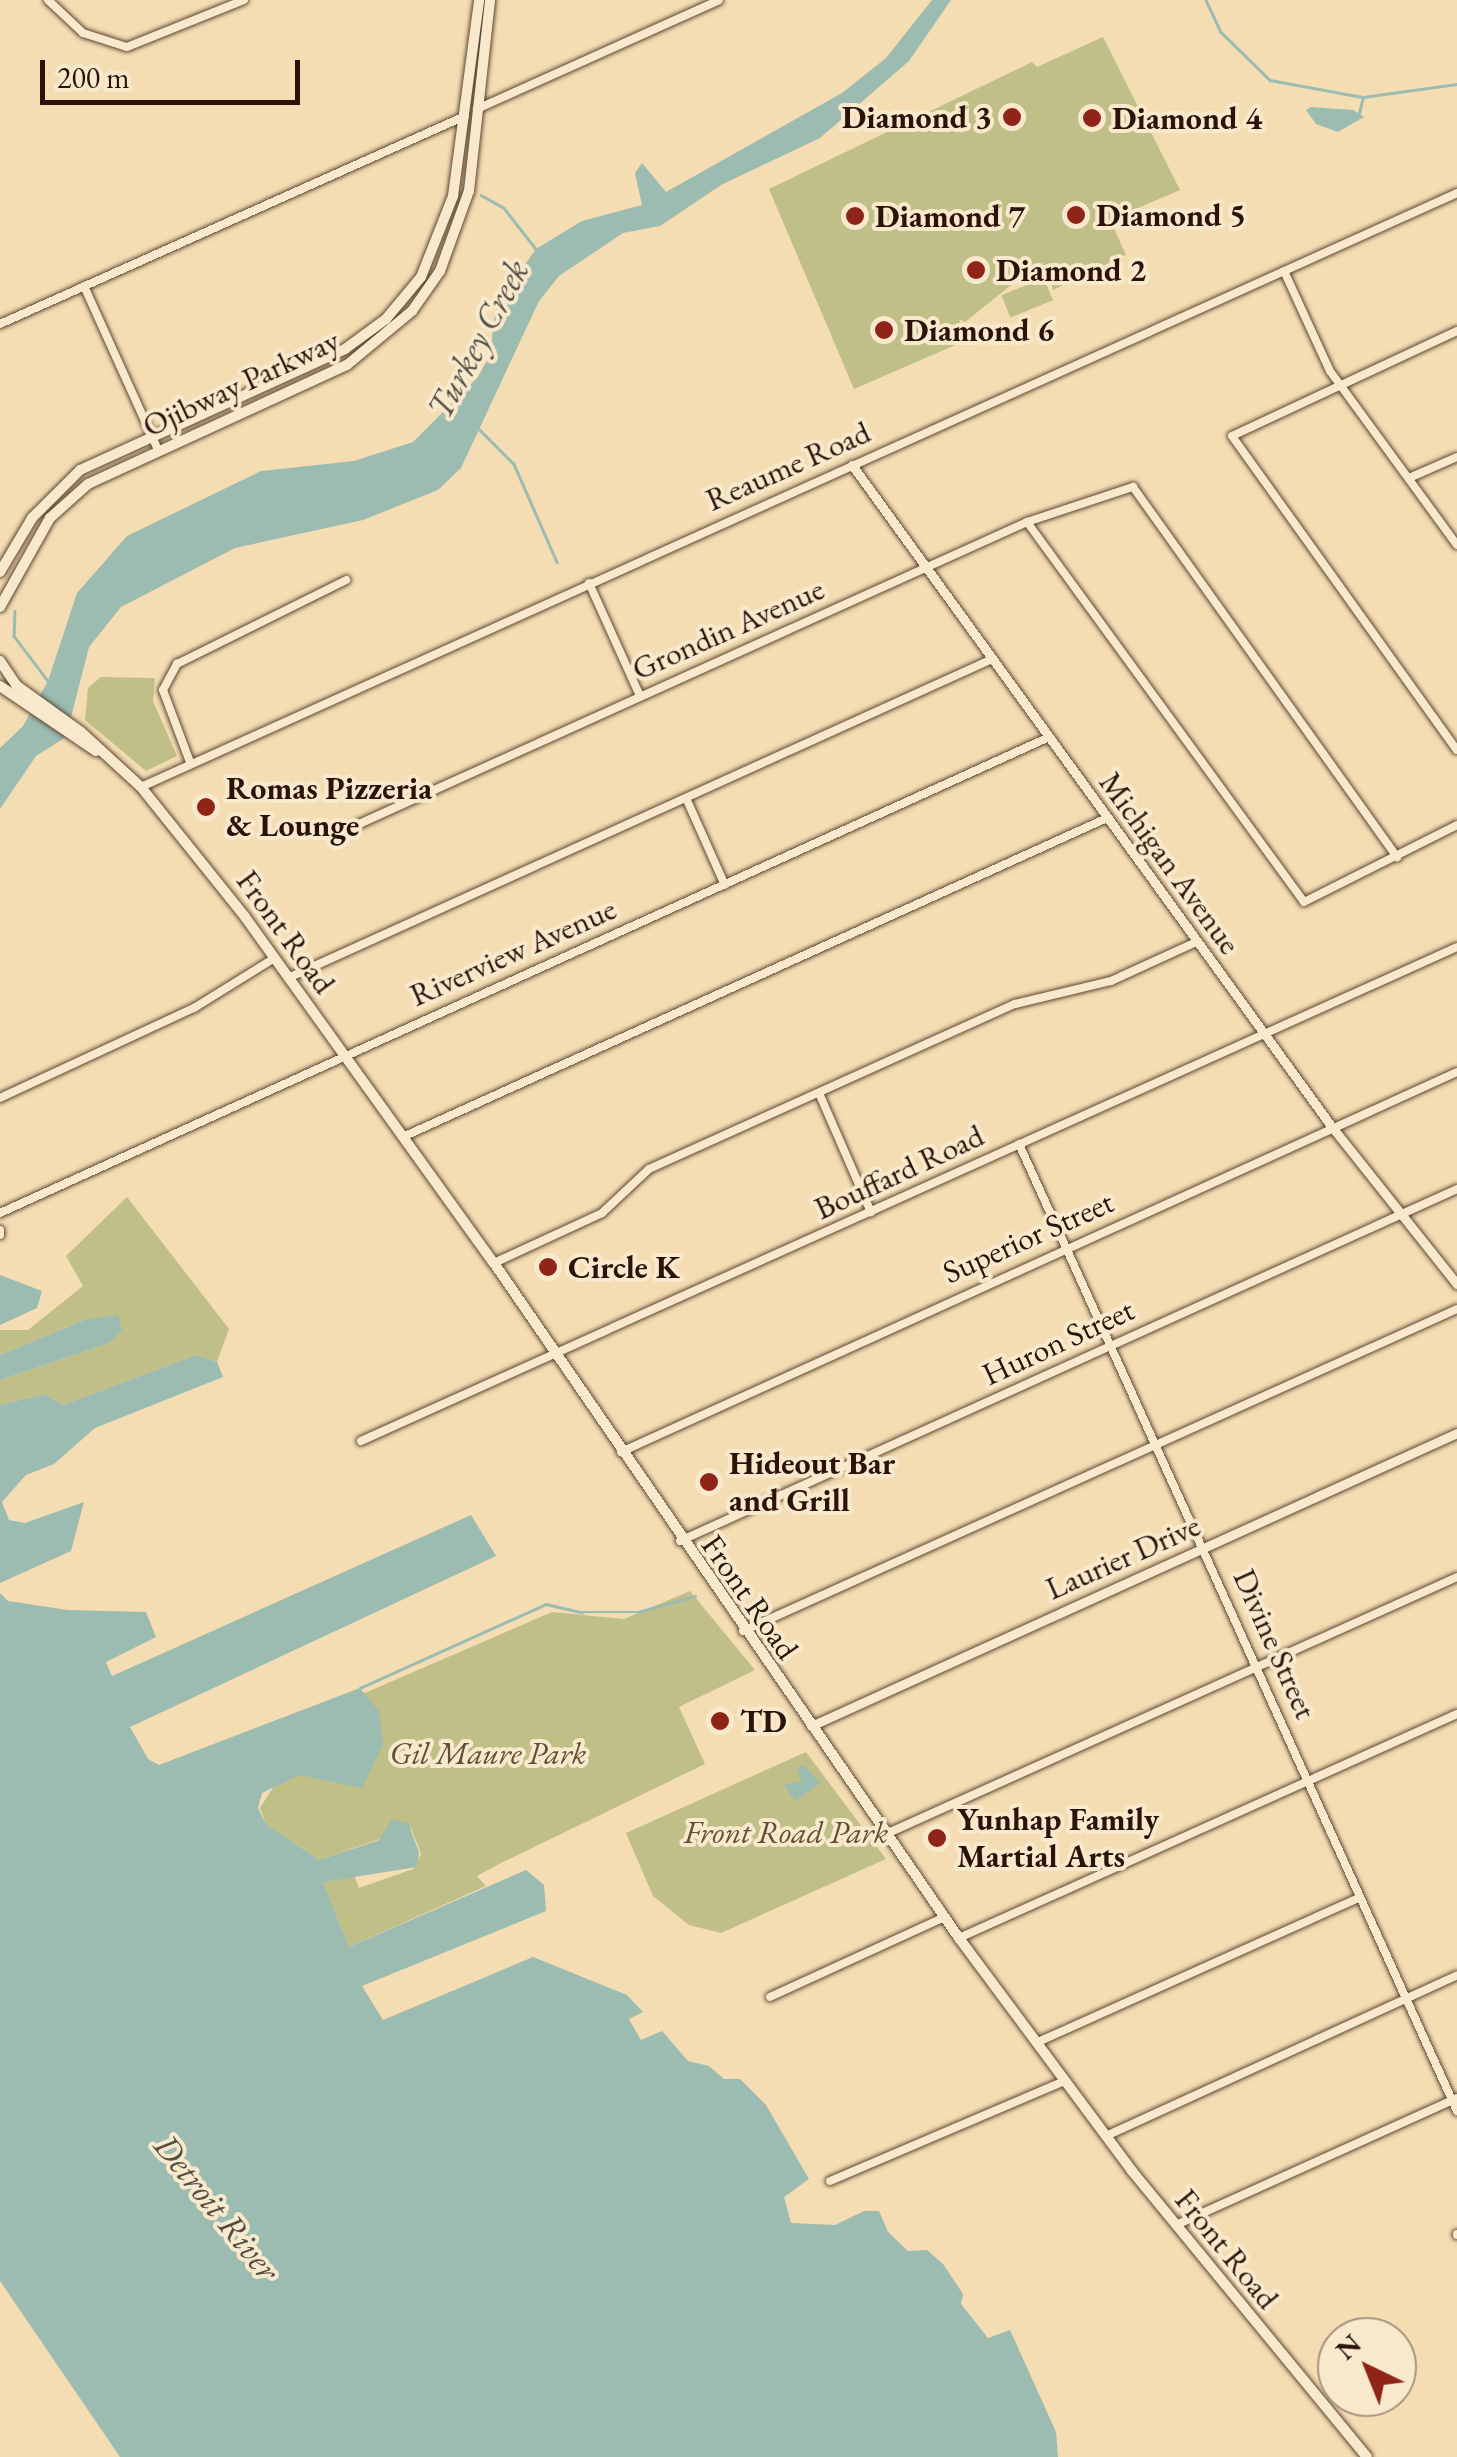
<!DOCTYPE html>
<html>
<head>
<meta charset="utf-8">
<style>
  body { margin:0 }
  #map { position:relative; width:1457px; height:2457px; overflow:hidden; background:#f4ddb2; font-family:"EB Garamond",serif }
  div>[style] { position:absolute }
  .green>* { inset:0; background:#c1bf88; transform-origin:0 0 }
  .water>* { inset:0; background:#9cbbb1 }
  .stream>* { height:2.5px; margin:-1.25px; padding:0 1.25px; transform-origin:1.25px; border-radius:1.25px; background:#9cbbb1 }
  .roads { filter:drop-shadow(0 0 2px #5d4634) drop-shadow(0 0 2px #5d4634) }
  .minor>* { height:8px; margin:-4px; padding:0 4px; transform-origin:4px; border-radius:4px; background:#f8e9cd }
  .tertiary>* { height:9px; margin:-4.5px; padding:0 4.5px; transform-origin:4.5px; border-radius:4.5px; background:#f8e9cd }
  .secondary>* { height:10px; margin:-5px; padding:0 5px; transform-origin:5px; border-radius:5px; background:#f8e9cd }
  .dots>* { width:28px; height:28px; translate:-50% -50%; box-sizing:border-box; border:5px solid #f8e9cd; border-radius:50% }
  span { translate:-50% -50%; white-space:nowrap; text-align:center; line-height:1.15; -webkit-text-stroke:8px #f8e9cd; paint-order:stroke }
  .poi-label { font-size:32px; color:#2b130a; font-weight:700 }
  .right { translate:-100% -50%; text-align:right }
  .left { translate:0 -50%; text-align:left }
  .street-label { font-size:32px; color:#2b130a }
  .park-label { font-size:32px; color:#604f36; font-style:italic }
  .water-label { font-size:35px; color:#534e44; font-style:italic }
  .north { position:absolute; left:1317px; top:2317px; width:100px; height:100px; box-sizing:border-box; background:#f8e9cd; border:2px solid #a6937f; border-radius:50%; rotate:317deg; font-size:28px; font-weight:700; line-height:40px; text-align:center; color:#2b130a }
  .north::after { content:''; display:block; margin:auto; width:35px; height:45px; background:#8f2418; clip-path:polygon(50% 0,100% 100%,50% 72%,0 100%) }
  .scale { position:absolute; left:40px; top:60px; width:260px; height:45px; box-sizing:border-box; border:5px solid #2b130a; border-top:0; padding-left:12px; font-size:30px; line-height:35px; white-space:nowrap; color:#2b130a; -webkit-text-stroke:8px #f8e9cd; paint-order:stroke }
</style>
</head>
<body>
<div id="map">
  <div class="green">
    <i style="clip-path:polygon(1103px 37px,1180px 190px,1110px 220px,1126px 255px,1053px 290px,1042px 262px,1044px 274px,1034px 277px,1030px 270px,965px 322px,959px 319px,967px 340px,854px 389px,769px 189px,1032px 62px,1037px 67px)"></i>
    <i style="left:1044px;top:278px;width:24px;height:46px;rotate:68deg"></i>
    <i style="clip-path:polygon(101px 677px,155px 678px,153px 701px,177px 756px,146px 771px,85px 720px,88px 688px)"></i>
    <i style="clip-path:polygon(127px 1197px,229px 1329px,217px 1362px,196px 1355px,63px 1405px,44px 1394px,0 1405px,0 1380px,109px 1343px,84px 1320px,0 1355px,0 1330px,28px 1330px,83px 1286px,66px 1256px)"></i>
    <i style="clip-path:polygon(690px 1591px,755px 1670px,679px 1707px,705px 1764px,499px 1864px,477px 1876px,486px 1886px,349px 1947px,323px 1882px,353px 1872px,359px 1888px,413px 1869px,421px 1854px,411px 1828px,319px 1860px,266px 1824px,260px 1808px,274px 1786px,251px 1742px,552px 1612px,624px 1619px)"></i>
    <i style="clip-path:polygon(806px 1752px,886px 1859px,721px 1933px,689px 1925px,653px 1896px,626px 1833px)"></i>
  </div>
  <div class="water">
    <i style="clip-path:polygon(932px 0,951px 0,909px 61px,820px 138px,721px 185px,660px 226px,623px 233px,559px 276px,539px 301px,461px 468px,438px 490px,363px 520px,235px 548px,121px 607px,89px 647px,66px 737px,36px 756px,0 809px,0 748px,23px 726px,48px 681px,77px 593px,127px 536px,261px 471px,354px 461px,413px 442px,478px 377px,490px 355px,496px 305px,536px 249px,582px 221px,642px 205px,635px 173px,642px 163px,666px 192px,842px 93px,886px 58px)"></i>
    <i style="clip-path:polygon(1311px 107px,1353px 110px,1364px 117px,1338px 132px,1316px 124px,1306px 110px)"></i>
    <i style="clip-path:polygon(0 1275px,42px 1291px,37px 1308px,0 1325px)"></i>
    <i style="clip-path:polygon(118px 1315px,122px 1330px,109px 1343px,0 1380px,0 1355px,84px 1320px)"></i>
    <i style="clip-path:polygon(196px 1355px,217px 1362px,223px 1377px,95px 1428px,54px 1464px,26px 1475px,2px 1502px,9px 1520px,25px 1523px,84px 1502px,71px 1551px,0 1583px,0 1405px,44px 1394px,63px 1405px)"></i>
    <i style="clip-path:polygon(471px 1515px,496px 1556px,130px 1727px,148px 1759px,159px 1765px,360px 1688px,379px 1711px,383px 1744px,362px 1788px,299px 1775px,262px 1793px,258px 1808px,266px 1824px,319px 1860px,379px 1840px,392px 1819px,408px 1823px,419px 1852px,417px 1867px,323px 1882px,349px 1947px,526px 1870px,544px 1885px,546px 1911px,362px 1986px,383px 2020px,533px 1957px,627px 1995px,643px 2012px,629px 2019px,641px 2040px,662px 2031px,688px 2061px,709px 2066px,724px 2079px,740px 2079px,766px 2105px,809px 2179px,784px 2197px,791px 2223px,835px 2225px,864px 2211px,879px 2211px,888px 2232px,908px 2251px,927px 2250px,943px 2264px,963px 2294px,961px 2304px,988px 2338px,1010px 2330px,1056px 2432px,1058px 2457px,120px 2457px,0 2281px,0 1593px,8px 1601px,68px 1610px,146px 1612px,156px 1637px,106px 1662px,112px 1676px)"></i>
    <i style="clip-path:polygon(803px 1765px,821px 1783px,795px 1801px,784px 1785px,802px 1781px,797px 1769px)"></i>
  </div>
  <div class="stream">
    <i style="left:1206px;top:0;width:35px;rotate:65deg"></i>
    <i style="left:1221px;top:32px;width:69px;rotate:44.4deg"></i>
    <i style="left:1270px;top:80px;width:95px;rotate:10.4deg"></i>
    <i style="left:1363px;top:97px;width:95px;rotate:-7.9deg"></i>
    <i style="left:1359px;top:113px;width:16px;rotate:-76deg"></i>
    <i style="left:481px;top:195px;width:26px;rotate:29deg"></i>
    <i style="left:504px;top:208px;width:52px;rotate:52deg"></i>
    <i style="left:478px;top:428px;width:51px;rotate:45deg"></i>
    <i style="left:514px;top:464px;width:107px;rotate:66.3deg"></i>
    <i style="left:15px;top:611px;width:25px;rotate:92deg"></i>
    <i style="left:14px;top:636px;width:56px;rotate:52.9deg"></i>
    <i style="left:360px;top:1688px;width:204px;rotate:-24.3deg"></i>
    <i style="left:546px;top:1604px;width:37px;rotate:13deg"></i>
    <i style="left:582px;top:1612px;width:56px"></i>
    <i style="left:638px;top:1612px;width:59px;rotate:-15.7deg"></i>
  </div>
  <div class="roads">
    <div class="minor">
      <i style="left:48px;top:0;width:48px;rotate:43.3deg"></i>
      <i style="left:83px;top:33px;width:46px;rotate:17.7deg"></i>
      <i style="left:127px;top:47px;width:126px;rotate:-21.9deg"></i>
      <i style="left:477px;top:109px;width:265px;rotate:-24.2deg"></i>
      <i style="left:1284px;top:271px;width:110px;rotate:65.3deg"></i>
      <i style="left:1330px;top:371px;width:215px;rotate:53.9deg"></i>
      <i style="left:84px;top:286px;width:180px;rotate:65.7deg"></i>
      <i style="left:0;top:324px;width:509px;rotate:-24.1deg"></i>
      <i style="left:1457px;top:331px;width:248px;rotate:155deg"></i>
      <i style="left:1232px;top:436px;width:386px;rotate:54.4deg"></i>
      <i style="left:1409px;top:478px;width:52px;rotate:-23.6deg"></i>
      <i style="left:1027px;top:522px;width:470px;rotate:53.9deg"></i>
      <i style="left:1304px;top:902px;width:171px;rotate:-26.7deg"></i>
      <i style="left:589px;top:583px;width:124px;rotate:65.7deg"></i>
      <i style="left:190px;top:762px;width:77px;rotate:-110.6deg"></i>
      <i style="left:163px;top:690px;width:30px;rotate:-62deg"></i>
      <i style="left:177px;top:664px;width:189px;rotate:-26.4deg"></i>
      <i style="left:141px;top:787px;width:1444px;rotate:-24.29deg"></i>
      <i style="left:686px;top:798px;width:95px;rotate:65.9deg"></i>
      <i style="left:348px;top:829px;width:745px;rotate:-24.33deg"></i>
      <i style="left:1027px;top:522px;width:112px;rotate:-18.3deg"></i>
      <i style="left:1133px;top:487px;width:455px;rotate:54.5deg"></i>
      <i style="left:288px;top:978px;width:771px;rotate:-24.37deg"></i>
      <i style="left:819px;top:1093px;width:130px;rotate:66.4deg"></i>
      <i style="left:0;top:1098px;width:214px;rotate:-24.9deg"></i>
      <i style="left:194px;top:1008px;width:93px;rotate:-31.8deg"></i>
      <i style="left:405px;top:1136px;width:771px;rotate:-24.37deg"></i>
      <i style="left:1019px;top:1144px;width:1062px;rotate:65.63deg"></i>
      <i style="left:0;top:1213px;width:1150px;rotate:-24.4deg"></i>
      <i style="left:0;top:1230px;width:5px;rotate:90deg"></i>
      <i style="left:494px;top:1263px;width:119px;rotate:-24.8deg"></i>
      <i style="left:602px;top:1213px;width:64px;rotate:-43.1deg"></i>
      <i style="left:649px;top:1169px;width:401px;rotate:-24.3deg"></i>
      <i style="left:1015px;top:1004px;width:99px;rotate:-13.5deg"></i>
      <i style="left:1111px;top:981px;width:94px;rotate:-24.6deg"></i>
      <i style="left:361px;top:1441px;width:1202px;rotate:-24.26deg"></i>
      <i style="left:621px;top:1452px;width:918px;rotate:-24.44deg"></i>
      <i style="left:680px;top:1541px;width:853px;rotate:-24.37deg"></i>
      <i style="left:743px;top:1631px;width:783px;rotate:-24.27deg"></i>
      <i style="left:886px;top:1834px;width:626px;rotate:-24.23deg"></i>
      <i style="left:959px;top:1938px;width:546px;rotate:-24.22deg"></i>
      <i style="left:770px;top:1997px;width:192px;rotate:-24.6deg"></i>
      <i style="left:1038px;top:2042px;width:353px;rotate:-24.2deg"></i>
      <i style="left:1106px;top:2136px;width:386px;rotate:-24.6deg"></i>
      <i style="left:830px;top:2181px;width:254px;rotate:-23.1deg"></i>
      <i style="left:1176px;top:2225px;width:308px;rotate:-24.3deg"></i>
      <i style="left:1457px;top:2234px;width:1px;rotate:90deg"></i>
    </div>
    <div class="tertiary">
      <i style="left:852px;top:465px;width:818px;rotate:54.06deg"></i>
      <i style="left:1332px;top:1127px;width:201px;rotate:51.5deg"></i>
      <i style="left:811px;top:1726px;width:709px;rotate:-24.4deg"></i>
    </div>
    <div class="secondary">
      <i style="left:0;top:572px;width:63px;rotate:-59.3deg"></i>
      <i style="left:32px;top:518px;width:68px;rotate:-45deg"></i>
      <i style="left:80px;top:470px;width:291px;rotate:-24.5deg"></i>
      <i style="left:345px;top:349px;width:51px;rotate:-36.2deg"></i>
      <i style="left:386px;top:319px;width:55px;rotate:-50.2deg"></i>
      <i style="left:421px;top:277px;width:87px;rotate:-68.4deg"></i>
      <i style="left:453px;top:196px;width:198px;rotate:-82.4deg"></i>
      <i style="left:0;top:607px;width:102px;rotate:-60.7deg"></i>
      <i style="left:50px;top:518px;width:51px;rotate:-41.8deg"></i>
      <i style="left:88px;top:484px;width:285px;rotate:-24.7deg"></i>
      <i style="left:347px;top:365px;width:85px;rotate:-39.7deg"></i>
      <i style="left:412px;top:311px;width:49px;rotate:-55deg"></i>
      <i style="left:440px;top:271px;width:85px;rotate:-70.1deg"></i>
      <i style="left:469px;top:191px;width:192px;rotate:-83.7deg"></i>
      <i style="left:0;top:661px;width:29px;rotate:56deg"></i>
      <i style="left:16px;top:685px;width:80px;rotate:35.9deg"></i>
      <i style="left:81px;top:732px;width:81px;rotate:42.5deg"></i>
      <i style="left:141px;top:787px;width:166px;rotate:51.3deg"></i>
      <i style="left:245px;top:917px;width:426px;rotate:54.3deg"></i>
      <i style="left:494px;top:1263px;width:820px;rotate:55.44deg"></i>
      <i style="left:959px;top:1938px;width:290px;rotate:53.4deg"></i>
      <i style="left:1132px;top:2171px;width:370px;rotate:50.6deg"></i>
      <i style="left:0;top:686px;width:116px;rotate:34.1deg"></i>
    </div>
  </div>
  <div class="dots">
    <i style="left:1012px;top:117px;background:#8f2418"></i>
    <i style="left:1092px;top:118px;background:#8f2418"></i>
    <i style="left:1076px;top:215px;background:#8f2418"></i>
    <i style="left:855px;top:216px;background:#8f2418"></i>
    <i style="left:976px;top:270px;background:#8f2418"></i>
    <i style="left:884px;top:330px;background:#8f2418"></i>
    <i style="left:206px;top:807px;background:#8f2418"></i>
    <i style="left:548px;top:1267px;background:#8f2418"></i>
    <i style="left:709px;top:1482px;background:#8f2418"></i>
    <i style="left:720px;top:1721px;background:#8f2418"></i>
    <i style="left:937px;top:1838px;background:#8f2418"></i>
  </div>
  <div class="poi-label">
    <span class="right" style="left:992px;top:117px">Diamond 3</span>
    <span class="left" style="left:1112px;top:118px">Diamond 4</span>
    <span class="left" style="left:1096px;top:215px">Diamond 5</span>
    <span class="left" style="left:875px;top:216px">Diamond 7</span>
    <span class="left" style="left:996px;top:270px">Diamond 2</span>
    <span class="left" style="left:904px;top:330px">Diamond 6</span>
    <span class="left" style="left:226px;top:807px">Romas Pizzeria<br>&amp; Lounge</span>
    <span class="left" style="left:568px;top:1267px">Circle K</span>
    <span class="left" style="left:729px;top:1482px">Hideout Bar<br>and Grill</span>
    <span class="left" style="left:740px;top:1721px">TD</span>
    <span class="left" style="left:957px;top:1838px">Yunhap Family<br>Martial Arts</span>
  </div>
  <div class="street-label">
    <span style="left:241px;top:383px;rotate:-25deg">Ojibway Parkway</span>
    <span style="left:788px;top:466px;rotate:-24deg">Reaume Road</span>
    <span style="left:728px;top:629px;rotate:-24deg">Grondin Avenue</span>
    <span style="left:1170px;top:863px;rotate:54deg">Michigan Avenue</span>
    <span style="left:286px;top:932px;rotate:54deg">Front Road</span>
    <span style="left:513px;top:952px;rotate:-24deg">Riverview Avenue</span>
    <span style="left:899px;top:1172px;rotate:-25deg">Bouffard Road</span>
    <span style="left:1028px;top:1237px;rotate:-24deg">Superior Street</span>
    <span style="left:1058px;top:1342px;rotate:-25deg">Huron Street</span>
    <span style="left:1123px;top:1557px;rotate:-24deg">Laurier Drive</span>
    <span style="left:750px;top:1597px;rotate:55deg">Front Road</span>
    <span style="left:1275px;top:1644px;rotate:66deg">Divine Street</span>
    <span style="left:1227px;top:2249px;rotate:51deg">Front Road</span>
  </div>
  <div class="park-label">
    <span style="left:488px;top:1753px">Gil Maure Park</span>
    <span style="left:786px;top:1832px">Front Road Park</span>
  </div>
  <div class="water-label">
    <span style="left:478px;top:339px;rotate:-62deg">Turkey Creek</span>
    <span style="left:217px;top:2207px;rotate:51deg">Detroit River</span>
  </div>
  <div class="north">N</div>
  <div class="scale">200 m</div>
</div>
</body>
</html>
